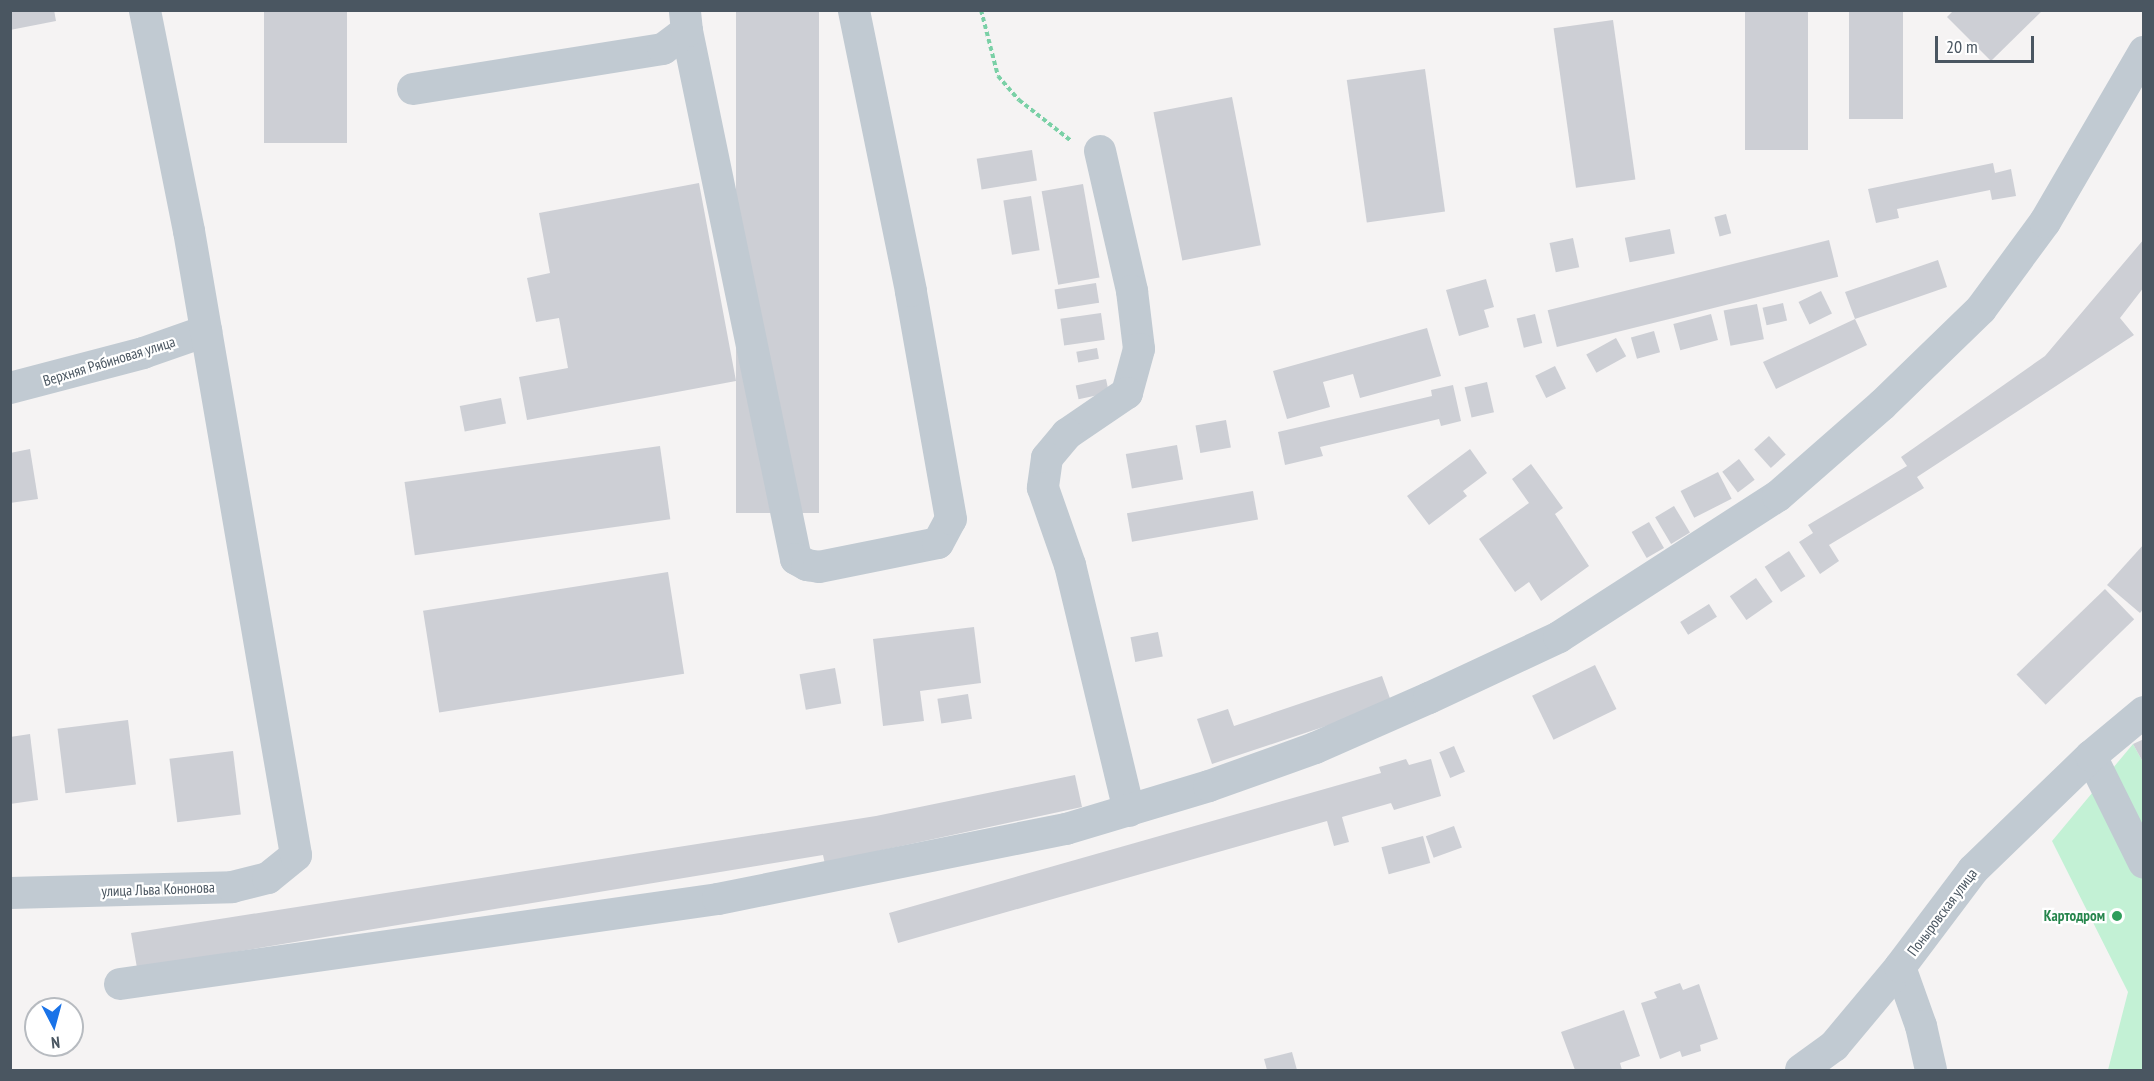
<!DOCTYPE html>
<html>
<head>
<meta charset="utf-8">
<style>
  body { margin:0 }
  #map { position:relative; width:2154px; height:1081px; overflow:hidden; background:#f5f3f3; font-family:"PT Sans Narrow",sans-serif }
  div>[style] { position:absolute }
  .green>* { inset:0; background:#c3f1d5 }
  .building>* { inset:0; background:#cdcfd5; transform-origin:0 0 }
  .path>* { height:4px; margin-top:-2px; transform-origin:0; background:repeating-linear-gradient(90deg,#7ad0a6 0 4.5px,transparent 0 7.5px) }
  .minor>* { height:32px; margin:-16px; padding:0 16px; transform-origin:16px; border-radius:16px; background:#c1cad2 }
  .dots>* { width:16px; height:16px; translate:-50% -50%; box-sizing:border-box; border:3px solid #fff; border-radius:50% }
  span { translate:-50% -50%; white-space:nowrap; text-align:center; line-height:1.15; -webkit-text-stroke:4.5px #fff; paint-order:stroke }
  .street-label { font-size:15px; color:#4a5661 }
  .leisure-label { font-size:15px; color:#27864d; font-weight:700 }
  .right { translate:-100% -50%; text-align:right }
  .frame { position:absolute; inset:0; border:12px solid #4a5661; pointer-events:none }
  .north { position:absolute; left:24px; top:997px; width:60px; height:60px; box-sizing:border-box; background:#fff; border:2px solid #b7bbc0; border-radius:50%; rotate:174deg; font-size:16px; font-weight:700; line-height:24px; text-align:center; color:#4a5661 }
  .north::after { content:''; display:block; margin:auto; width:21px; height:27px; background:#1a73e8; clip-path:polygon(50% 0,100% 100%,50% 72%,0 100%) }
  .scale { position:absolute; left:1935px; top:36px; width:99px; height:27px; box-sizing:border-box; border:3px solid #4a5661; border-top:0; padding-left:8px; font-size:18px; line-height:21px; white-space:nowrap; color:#4a5661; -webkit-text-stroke:4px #fff; paint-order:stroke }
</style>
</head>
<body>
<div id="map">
  <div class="green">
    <i style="clip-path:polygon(2133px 744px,2144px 764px,2143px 1070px,2108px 1070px,2128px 992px,2052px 841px)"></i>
  </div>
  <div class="building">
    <i style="clip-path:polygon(10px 10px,54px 10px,56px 21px,10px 30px)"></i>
    <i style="left:264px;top:10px;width:83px;height:133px"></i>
    <i style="left:736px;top:10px;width:83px;height:503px"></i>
    <i style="left:1745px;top:10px;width:63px;height:140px"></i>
    <i style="left:1849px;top:10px;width:54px;height:109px"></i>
    <i style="clip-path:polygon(1954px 10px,2043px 10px,1991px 61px,1947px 17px)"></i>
    <i style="left:1613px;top:20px;width:161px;height:60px;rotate:82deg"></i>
    <i style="left:1425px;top:69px;width:144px;height:79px;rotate:82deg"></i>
    <i style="left:1232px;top:97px;width:151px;height:80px;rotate:79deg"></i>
    <i style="left:1032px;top:150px;width:31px;height:56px;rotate:81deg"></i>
    <i style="clip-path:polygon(1993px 163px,1995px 173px,2011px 169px,2016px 196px,1992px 200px,1990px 190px,1897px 209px,1899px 218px,1876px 223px,1868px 189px)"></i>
    <i style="clip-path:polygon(699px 183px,736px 381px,527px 420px,519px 377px,568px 368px,559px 318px,536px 322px,527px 278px,550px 273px,539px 213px)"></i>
    <i style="left:1083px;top:184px;width:95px;height:42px;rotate:80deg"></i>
    <i style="left:1031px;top:196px;width:55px;height:28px;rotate:81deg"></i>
    <i style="left:1726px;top:214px;width:20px;height:12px;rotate:75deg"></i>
    <i style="left:1670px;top:229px;width:25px;height:46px;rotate:79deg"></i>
    <i style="left:1573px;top:238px;width:30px;height:24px;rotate:78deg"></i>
    <i style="clip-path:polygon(2144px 239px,2144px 287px,2120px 318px,2134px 335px,1917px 477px,1924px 488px,1829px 545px,1839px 561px,1820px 574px,1799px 542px,1813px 533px,1808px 525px,1907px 466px,1901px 457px,2045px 356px)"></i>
    <i style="left:1829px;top:240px;width:38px;height:290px;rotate:76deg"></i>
    <i style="clip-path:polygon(1938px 260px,1947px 287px,1855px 319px,1867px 345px,1776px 389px,1763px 362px,1855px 319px,1845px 292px)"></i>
    <i style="clip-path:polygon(1486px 279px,1494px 307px,1484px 310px,1489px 327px,1459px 336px,1446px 290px)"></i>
    <i style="left:1096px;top:283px;width:20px;height:42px;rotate:81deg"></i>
    <i style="left:1821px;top:291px;width:25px;height:25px;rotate:64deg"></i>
    <i style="left:1783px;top:303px;width:18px;height:21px;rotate:77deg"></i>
    <i style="left:1757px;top:304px;width:36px;height:34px;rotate:79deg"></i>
    <i style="left:1101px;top:313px;width:27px;height:41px;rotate:82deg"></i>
    <i style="left:1535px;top:314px;width:30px;height:19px;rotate:76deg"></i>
    <i style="left:1711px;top:314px;width:27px;height:39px;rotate:75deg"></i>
    <i style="clip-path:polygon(1427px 328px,1441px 376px,1360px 398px,1353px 374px,1323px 382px,1330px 407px,1287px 419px,1273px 371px)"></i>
    <i style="left:1654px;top:331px;width:22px;height:24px;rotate:74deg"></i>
    <i style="left:1616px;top:338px;width:21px;height:34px;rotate:61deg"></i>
    <i style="left:1097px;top:348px;width:11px;height:21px;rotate:80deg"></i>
    <i style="left:1555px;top:366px;width:25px;height:22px;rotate:64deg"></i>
    <i style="left:1106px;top:379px;width:14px;height:31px;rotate:78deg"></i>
    <i style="left:1487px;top:382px;width:31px;height:23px;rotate:77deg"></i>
    <i style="clip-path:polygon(1453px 385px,1461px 421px,1441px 426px,1439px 419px,1320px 447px,1323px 456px,1285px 465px,1278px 432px,1432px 396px,1431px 390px)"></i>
    <i style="left:501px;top:398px;width:26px;height:42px;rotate:79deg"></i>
    <i style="left:1226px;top:420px;width:28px;height:31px;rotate:80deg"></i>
    <i style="left:1769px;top:436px;width:25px;height:20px;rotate:48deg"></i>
    <i style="left:1177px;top:445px;width:35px;height:52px;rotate:80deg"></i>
    <i style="left:660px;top:446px;width:74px;height:258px;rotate:82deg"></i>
    <i style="clip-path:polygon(30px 449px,38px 499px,10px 503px,10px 453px)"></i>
    <i style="clip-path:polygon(1470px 449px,1487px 473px,1463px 491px,1467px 496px,1429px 525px,1407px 496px)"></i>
    <i style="left:1739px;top:459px;width:26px;height:21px;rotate:53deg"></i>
    <i style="clip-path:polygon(1531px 464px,1563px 508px,1555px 514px,1589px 566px,1541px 601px,1529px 582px,1515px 592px,1479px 539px,1529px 503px,1512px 479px)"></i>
    <i style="left:1718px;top:472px;width:30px;height:42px;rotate:63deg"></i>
    <i style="left:1253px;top:491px;width:29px;height:128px;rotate:80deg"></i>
    <i style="left:1674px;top:506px;width:31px;height:22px;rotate:59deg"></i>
    <i style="left:1649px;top:522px;width:30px;height:20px;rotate:60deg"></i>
    <i style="clip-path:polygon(2144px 544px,2144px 608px,2140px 613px,2107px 585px)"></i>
    <i style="left:1789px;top:551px;width:30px;height:29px;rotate:57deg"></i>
    <i style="left:668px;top:572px;width:103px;height:248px;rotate:81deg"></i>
    <i style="left:1756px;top:578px;width:29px;height:32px;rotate:55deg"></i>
    <i style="left:2105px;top:589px;width:42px;height:123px;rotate:46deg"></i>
    <i style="left:1709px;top:604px;width:15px;height:34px;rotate:58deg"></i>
    <i style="clip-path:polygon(974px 627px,981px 683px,920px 691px,924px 721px,883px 726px,873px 639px)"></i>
    <i style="left:1158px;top:632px;width:25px;height:28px;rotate:79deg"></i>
    <i style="left:1595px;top:665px;width:49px;height:70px;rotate:64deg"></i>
    <i style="left:835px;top:668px;width:36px;height:36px;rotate:80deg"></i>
    <i style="clip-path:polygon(1382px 676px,1392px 704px,1212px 764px,1197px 719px,1228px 709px,1234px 726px)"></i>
    <i style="left:968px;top:694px;width:25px;height:31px;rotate:81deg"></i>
    <i style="left:128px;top:720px;width:65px;height:71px;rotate:83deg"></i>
    <i style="clip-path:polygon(30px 734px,38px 800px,10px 804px,10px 737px)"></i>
    <i style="clip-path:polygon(2144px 739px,2144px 764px,2133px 744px)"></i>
    <i style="left:1454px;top:746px;width:28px;height:16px;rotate:67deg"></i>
    <i style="left:233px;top:751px;width:64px;height:64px;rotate:83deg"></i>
    <i style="clip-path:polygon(1406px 759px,1409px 765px,1431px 759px,1441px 796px,1394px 810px,1391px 803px,1342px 817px,1349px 842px,1334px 846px,1327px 821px,898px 943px,889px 913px,1381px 773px,1379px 767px)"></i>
    <i style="clip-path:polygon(1075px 775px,1082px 807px,878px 851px,826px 869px,823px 855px,137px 968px,131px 933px,876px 816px)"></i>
    <i style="left:1454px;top:826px;width:23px;height:30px;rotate:70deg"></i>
    <i style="left:1423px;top:836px;width:28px;height:43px;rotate:75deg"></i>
    <i style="clip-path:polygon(1680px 983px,1683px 990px,1699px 984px,1718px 1039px,1700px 1045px,1701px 1051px,1682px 1057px,1680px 1051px,1660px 1059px,1641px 1003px,1657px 998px,1654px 992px)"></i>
    <i style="clip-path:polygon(1624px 1010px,1640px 1056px,1620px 1063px,1622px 1070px,1575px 1070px,1561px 1032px)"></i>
    <i style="clip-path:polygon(1292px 1052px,1297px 1070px,1267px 1070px,1264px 1059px)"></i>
  </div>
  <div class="path">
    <i style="left:981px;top:10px;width:68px;rotate:75.6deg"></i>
    <i style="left:998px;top:76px;width:32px;rotate:49deg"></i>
    <i style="left:1019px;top:100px;width:65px;rotate:38.1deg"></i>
  </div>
  <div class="minor">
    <i style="left:687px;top:31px;width:539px;rotate:78.34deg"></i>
    <i style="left:796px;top:559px;width:13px;rotate:29deg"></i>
    <i style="left:807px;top:565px;width:12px;rotate:9deg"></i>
    <i style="left:819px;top:567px;width:121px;rotate:-11.4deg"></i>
    <i style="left:938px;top:543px;width:27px;rotate:-62deg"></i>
    <i style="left:951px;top:519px;width:231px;rotate:-100deg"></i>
    <i style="left:911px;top:291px;width:287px;rotate:-101.5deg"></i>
    <i style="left:413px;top:89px;width:253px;rotate:-9.1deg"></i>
    <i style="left:663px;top:49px;width:30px;rotate:-37deg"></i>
    <i style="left:687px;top:31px;width:20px;rotate:-96deg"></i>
    <i style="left:1100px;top:151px;width:144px;rotate:77.1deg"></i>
    <i style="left:1132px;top:291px;width:58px;rotate:83.1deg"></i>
    <i style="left:1139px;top:349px;width:46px;rotate:105.3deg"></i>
    <i style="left:1127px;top:393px;width:73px;rotate:145.7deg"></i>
    <i style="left:1067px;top:434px;width:31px;rotate:130deg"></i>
    <i style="left:1047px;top:458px;width:30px;rotate:98deg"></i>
    <i style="left:1043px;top:488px;width:82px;rotate:70.7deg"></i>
    <i style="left:1070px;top:565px;width:253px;rotate:76.5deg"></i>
    <i style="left:10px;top:388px;width:138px;rotate:-14.7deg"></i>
    <i style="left:143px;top:353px;width:67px;rotate:-19.2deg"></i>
    <i style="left:2091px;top:756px;width:119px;rotate:63.6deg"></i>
    <i style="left:10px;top:893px;width:222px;rotate:-1.5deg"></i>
    <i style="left:232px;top:887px;width:37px;rotate:-14deg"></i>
    <i style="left:268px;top:878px;width:36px;rotate:-39deg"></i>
    <i style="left:296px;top:855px;width:633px;rotate:-99.73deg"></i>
    <i style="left:189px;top:231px;width:225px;rotate:-101.3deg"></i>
    <i style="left:1900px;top:967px;width:63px;rotate:70.4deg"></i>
    <i style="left:1921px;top:1026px;width:45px;rotate:77.2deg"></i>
    <i style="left:120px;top:984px;width:604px;rotate:-8.09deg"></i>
    <i style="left:718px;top:899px;width:355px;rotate:-11.4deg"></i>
    <i style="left:1066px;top:829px;width:149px;rotate:-16.7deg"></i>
    <i style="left:1209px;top:786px;width:113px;rotate:-19.7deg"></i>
    <i style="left:1315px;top:748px;width:124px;rotate:-23.7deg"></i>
    <i style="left:1429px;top:698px;width:144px;rotate:-25.1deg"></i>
    <i style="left:1559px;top:637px;width:260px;rotate:-32.8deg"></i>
    <i style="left:1778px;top:496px;width:138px;rotate:-41.2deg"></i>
    <i style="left:1882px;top:405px;width:138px;rotate:-44.1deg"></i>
    <i style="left:1981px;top:309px;width:108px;rotate:-53.7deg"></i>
    <i style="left:2045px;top:222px;width:197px;rotate:-59.8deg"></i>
    <i style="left:1801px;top:1070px;width:41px;rotate:-36deg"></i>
    <i style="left:1834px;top:1046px;width:103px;rotate:-50.1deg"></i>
    <i style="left:1900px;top:967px;width:121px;rotate:-53deg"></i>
    <i style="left:1973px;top:870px;width:164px;rotate:-44deg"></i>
    <i style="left:2091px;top:756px;width:69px;rotate:-39.7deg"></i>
  </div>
  <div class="dots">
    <i style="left:2117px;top:916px;background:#2e9e5b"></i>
  </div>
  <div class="street-label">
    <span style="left:109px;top:361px;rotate:-17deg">Верхняя Рябиновая улица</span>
    <span style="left:158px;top:889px;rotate:-2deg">улица Льва Кононова</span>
    <span style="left:1942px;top:912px;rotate:-53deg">Поныровская улица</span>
  </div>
  <div class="leisure-label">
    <span class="right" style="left:2105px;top:916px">Картодром</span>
  </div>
  <div class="frame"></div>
  <div class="north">N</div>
  <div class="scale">20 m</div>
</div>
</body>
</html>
